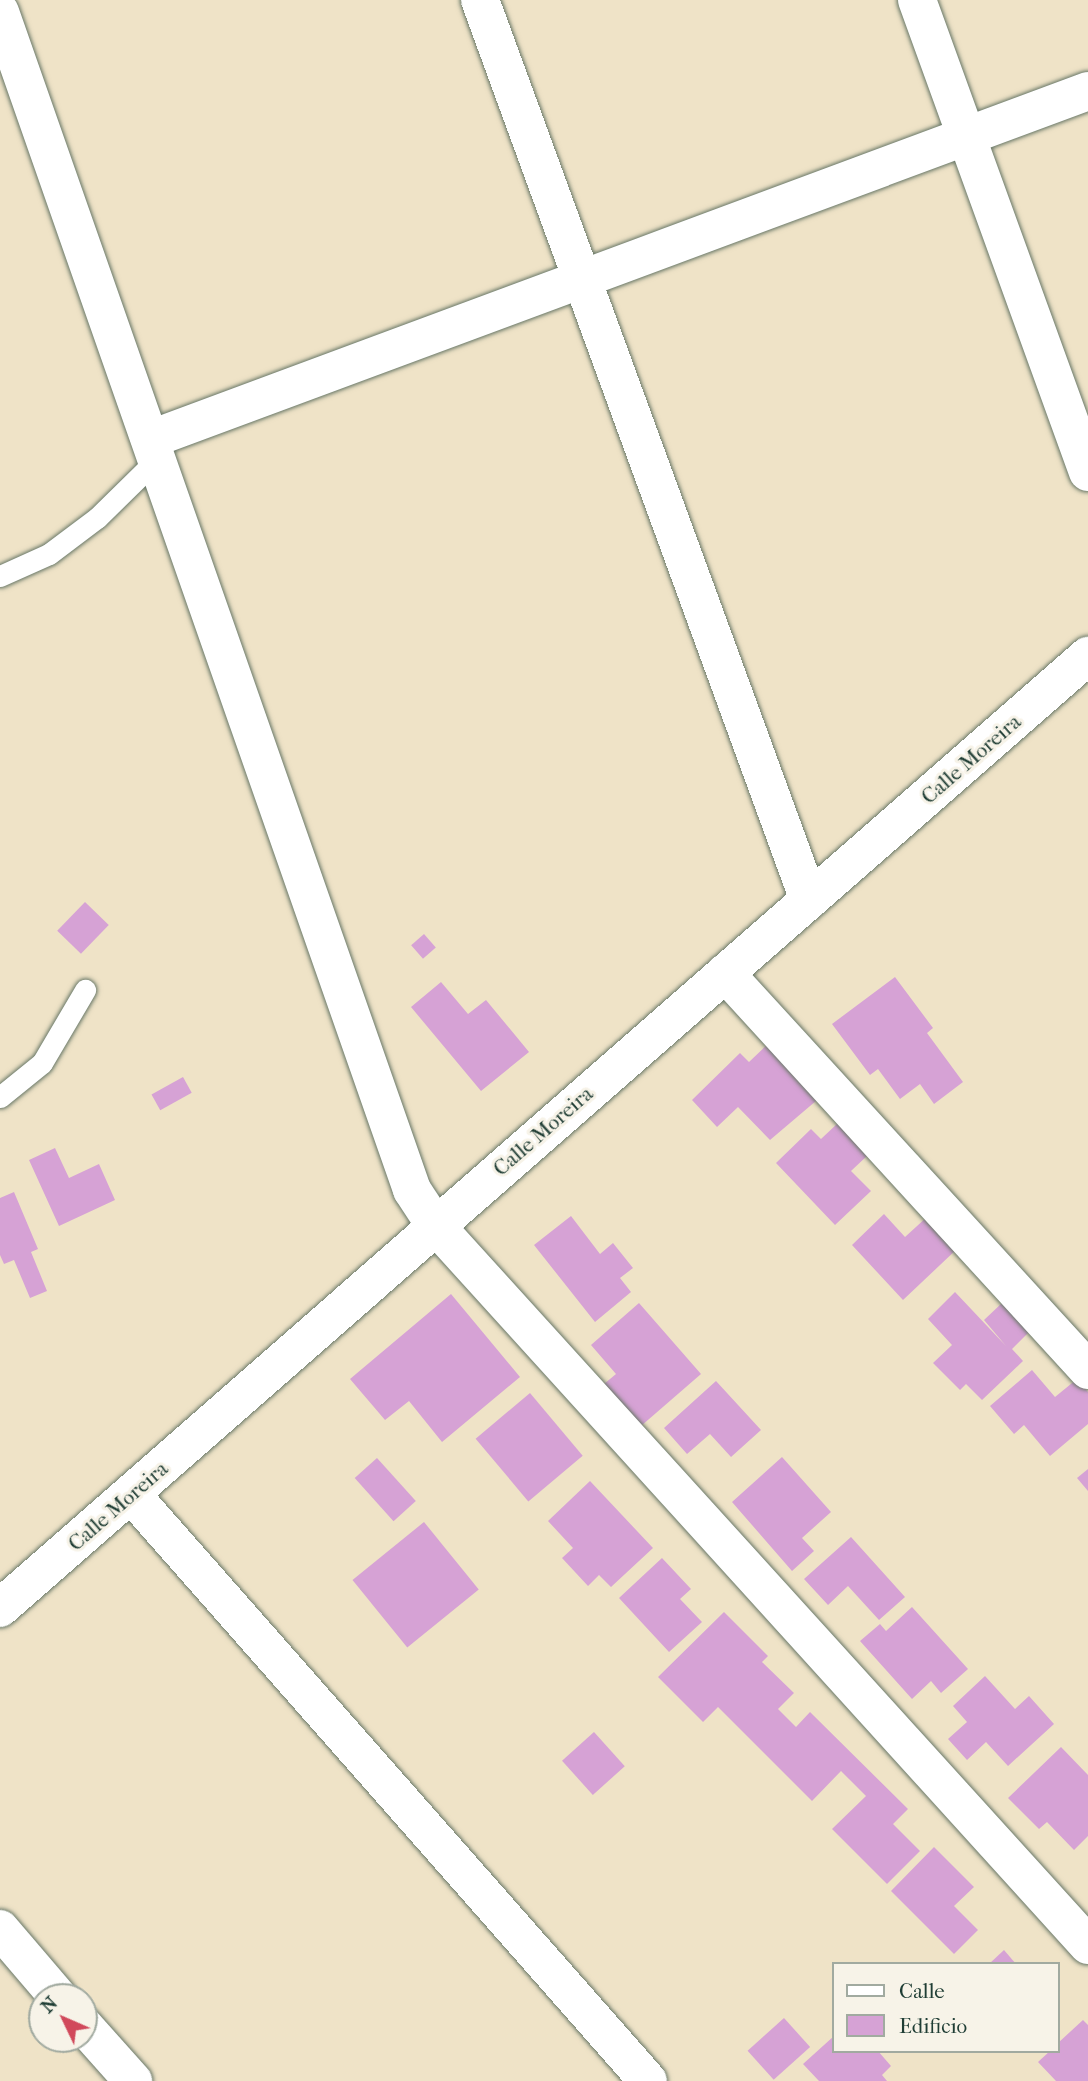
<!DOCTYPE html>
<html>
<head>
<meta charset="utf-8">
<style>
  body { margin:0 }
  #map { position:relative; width:1088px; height:2081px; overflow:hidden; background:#efe3c7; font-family:"IM FELL French Canon",serif }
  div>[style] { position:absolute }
  .building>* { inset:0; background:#d6a2d5; transform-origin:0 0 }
  .roads { filter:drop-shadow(0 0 2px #687767) drop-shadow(0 0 2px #687767) }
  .lane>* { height:21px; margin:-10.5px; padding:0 10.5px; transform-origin:10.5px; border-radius:10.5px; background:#fff }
  .street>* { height:38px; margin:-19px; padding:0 19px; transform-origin:19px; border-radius:19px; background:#fff }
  span { translate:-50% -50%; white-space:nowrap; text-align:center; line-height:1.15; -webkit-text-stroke:6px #f7f3e8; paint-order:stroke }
  .street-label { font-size:21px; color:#1f3d34 }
  .legend { position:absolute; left:832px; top:1962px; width:228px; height:91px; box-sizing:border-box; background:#f7f3e8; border:2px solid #a1aaa0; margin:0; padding:9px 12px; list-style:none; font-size:21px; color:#1f3d34 }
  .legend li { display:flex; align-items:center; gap:14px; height:35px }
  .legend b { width:35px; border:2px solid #a1aaa0 }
  .north { position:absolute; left:28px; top:1983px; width:70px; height:70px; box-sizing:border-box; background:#f7f3e8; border:2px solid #a1aaa0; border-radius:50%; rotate:314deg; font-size:19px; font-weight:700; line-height:28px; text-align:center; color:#1f3d34 }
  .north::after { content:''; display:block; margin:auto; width:24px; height:32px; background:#d1495b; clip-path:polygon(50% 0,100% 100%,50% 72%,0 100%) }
</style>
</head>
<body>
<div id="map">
  <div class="building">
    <i style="left:85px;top:902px;width:33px;height:40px;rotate:44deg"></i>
    <i style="left:424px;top:934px;width:18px;height:17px;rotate:49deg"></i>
    <i style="clip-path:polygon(895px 977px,933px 1028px,927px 1033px,963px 1082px,934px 1104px,920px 1084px,900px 1099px,878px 1069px,870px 1075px,832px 1024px)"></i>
    <i style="clip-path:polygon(441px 982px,468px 1014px,486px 1000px,529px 1052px,481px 1091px,411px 1007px)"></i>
    <i style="clip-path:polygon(771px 1041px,823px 1095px,770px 1140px,738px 1107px,717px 1127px,692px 1100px,740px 1053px,749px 1062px)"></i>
    <i style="left:183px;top:1077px;width:18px;height:36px;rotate:61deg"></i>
    <i style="clip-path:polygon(838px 1123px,868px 1155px,851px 1171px,871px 1191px,835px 1225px,776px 1163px,811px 1129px,821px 1139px)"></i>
    <i style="clip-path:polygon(55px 1148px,69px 1178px,99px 1164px,115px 1200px,59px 1226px,29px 1160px)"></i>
    <i style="clip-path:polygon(14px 1192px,38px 1249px,31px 1252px,47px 1291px,30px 1298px,14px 1260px,4px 1264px,0 1255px,0 1198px)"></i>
    <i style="clip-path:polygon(884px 1214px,905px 1237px,928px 1216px,958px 1248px,903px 1300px,852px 1245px)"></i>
    <i style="clip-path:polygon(571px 1216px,600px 1254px,613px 1243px,633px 1268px,620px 1278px,631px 1292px,595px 1322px,534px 1245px)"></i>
    <i style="clip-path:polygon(955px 1292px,1006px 1346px,984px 1320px,1002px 1303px,1029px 1332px,1012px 1349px,1023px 1361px,982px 1400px,966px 1384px,960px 1390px,933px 1363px,952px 1345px,928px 1319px)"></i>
    <i style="clip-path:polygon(451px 1294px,520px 1377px,442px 1442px,409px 1401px,385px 1420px,350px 1379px)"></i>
    <i style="clip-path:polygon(639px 1303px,701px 1374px,641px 1426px,604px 1384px,616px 1374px,591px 1345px)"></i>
    <i style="clip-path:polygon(1032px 1370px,1055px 1397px,1077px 1379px,1088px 1392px,1088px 1424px,1050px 1456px,1024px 1425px,1014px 1434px,990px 1406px)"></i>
    <i style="clip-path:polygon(716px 1381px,761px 1430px,731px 1457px,710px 1434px,687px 1454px,664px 1428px)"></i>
    <i style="left:530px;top:1393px;width:82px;height:71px;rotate:50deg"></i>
    <i style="clip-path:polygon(782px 1457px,831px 1512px,802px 1538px,814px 1551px,792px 1571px,732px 1502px)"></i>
    <i style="left:377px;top:1458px;width:58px;height:30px;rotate:48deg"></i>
    <i style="clip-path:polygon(1088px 1469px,1088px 1491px,1077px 1478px)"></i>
    <i style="clip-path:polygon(590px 1481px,653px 1548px,611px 1587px,599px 1575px,588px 1586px,562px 1558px,573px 1548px,548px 1521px)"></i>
    <i style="left:424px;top:1522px;width:87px;height:92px;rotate:51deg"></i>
    <i style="clip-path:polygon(851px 1537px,905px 1597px,879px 1620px,848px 1586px,828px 1605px,804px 1579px)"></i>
    <i style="clip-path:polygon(662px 1558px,691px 1589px,680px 1599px,702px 1622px,669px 1652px,619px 1598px)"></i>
    <i style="clip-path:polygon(912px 1607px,968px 1669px,941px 1693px,931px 1681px,912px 1699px,860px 1641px,880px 1624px,886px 1631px)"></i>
    <i style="clip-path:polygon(724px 1612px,768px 1656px,762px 1662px,794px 1693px,778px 1709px,796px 1727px,810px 1712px,908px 1809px,893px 1824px,920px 1851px,887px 1884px,832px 1829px,866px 1796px,841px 1771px,812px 1801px,718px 1707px,703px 1722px,658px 1677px)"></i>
    <i style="clip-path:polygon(985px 1676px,1015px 1709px,1029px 1696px,1054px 1724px,1008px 1766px,986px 1742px,967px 1760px,948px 1739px,967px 1722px,953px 1706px)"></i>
    <i style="left:594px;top:1732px;width:46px;height:43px;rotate:48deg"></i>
    <i style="clip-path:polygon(1061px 1747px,1088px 1775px,1088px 1836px,1074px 1850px,1047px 1822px,1039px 1829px,1008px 1798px)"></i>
    <i style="clip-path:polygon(934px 1847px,974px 1887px,954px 1906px,978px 1930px,954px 1954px,891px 1891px)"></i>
    <i style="clip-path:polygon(1004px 1950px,1016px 1964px,989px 1964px)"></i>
    <i style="left:784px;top:2018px;width:39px;height:49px;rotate:48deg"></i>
    <i style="clip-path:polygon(1083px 2020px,1088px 2025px,1088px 2081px,1056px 2081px,1038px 2062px,1050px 2051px,1058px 2051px,1058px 2043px)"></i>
    <i style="clip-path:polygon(834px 2036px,834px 2051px,878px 2051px,891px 2066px,882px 2075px,887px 2081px,819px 2081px,803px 2064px)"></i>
  </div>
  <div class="roads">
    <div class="lane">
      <i style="left:0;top:576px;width:54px;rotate:-24.2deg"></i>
      <i style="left:49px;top:554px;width:60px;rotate:-36.9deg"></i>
      <i style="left:97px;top:518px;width:86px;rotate:-44.5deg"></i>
      <i style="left:0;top:1097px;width:54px;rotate:-39deg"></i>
      <i style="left:42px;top:1063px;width:85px;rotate:-59.5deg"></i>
    </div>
    <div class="street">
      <i style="left:480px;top:0;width:958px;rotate:69.92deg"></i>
      <i style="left:917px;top:0;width:502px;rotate:70.09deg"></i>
      <i style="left:0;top:12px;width:1248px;rotate:70.72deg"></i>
      <i style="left:412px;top:1190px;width:42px;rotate:56.7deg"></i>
      <i style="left:435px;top:1225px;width:972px;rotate:47.79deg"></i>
      <i style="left:151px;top:439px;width:1000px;rotate:-20.37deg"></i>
      <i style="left:725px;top:973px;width:538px;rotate:47.56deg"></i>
      <i style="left:131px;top:1494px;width:782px;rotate:48.63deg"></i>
      <i style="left:0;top:1608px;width:1446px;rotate:-41.19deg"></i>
      <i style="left:0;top:1929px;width:89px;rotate:49.5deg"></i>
      <i style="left:84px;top:2026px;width:74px;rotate:48.3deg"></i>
    </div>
  </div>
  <div class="street-label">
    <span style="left:971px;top:759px;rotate:-41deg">Calle Moreira</span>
    <span style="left:543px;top:1131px;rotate:-41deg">Calle Moreira</span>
    <span style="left:118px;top:1506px;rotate:-41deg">Calle Moreira</span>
  </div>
  <ul class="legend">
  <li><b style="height:9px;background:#fff"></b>Calle</li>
  <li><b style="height:19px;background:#d6a2d5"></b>Edificio</li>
  </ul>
  <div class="north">N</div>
</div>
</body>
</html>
